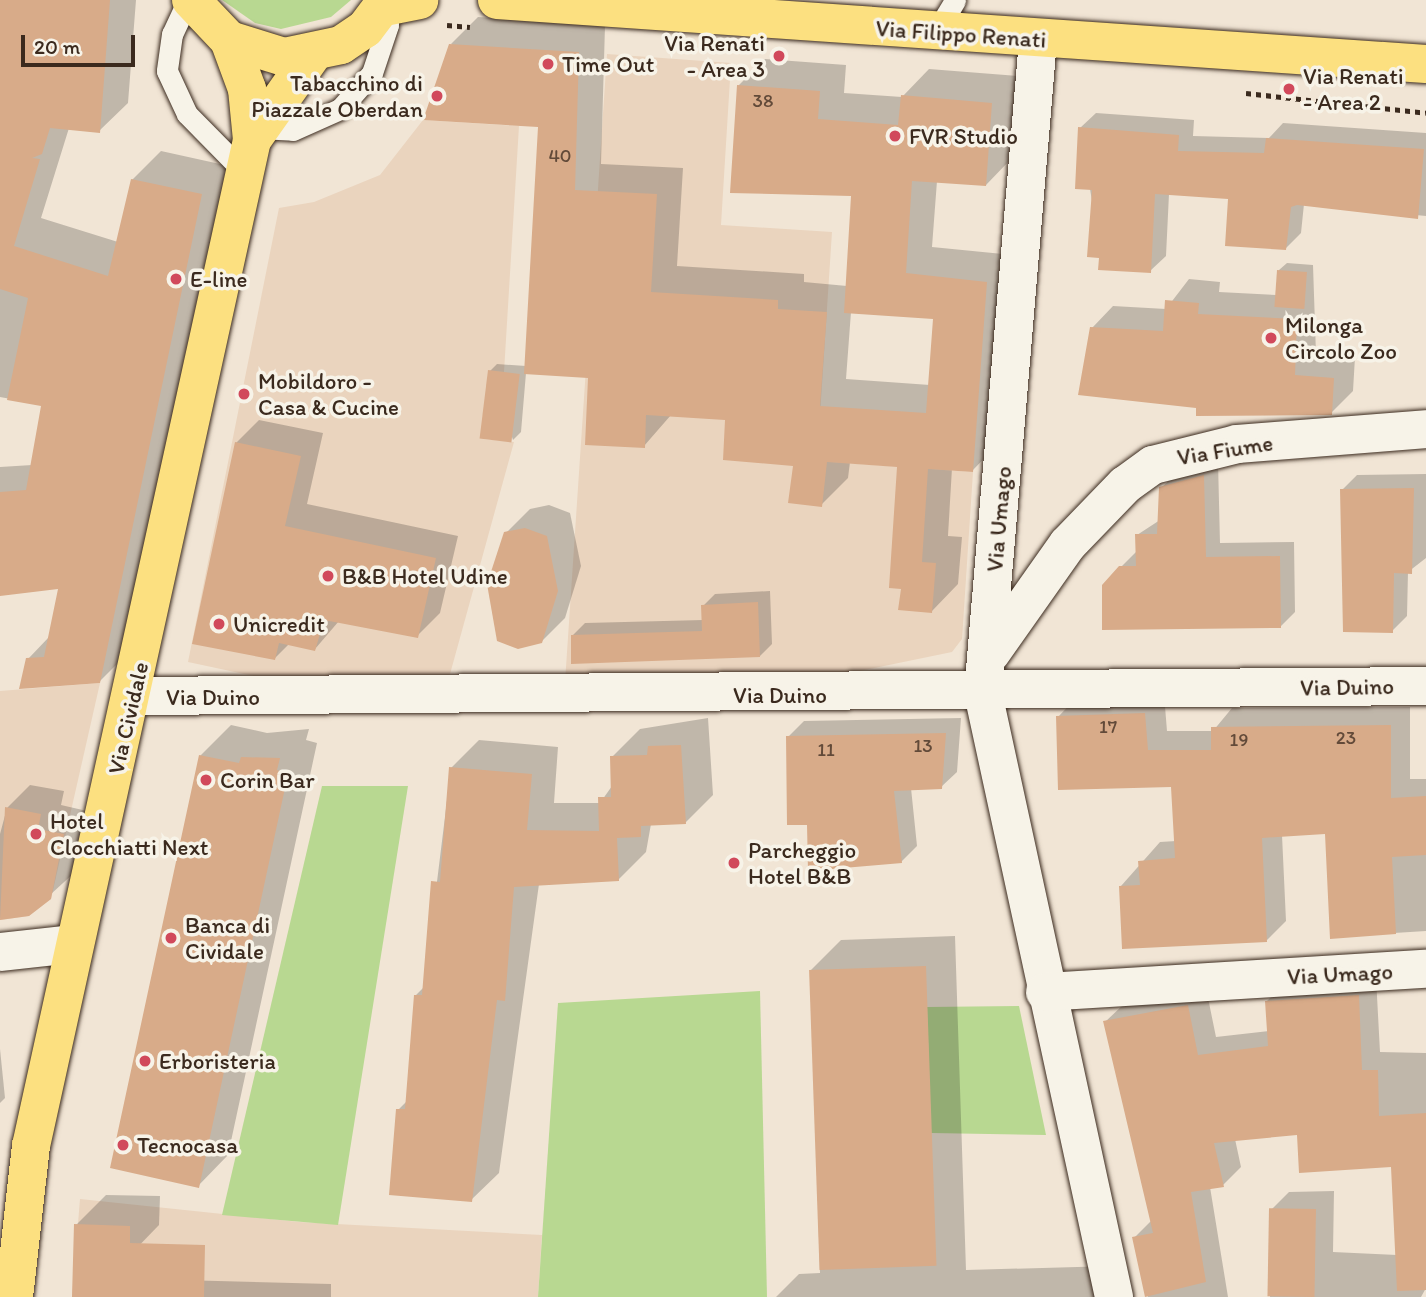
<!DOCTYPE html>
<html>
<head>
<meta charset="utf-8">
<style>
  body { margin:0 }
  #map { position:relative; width:1426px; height:1297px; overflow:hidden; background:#f1e5d5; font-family:Itim,sans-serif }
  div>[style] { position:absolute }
  .built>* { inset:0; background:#ead4be }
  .green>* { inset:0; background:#b8d891 }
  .shadow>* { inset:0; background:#0003 }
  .building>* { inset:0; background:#d8ab89; transform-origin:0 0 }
  .path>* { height:4.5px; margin-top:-2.25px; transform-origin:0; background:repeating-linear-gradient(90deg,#3b2a1e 0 5px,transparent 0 10px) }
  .roads { filter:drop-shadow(0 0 2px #3b2a1e) drop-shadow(0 0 2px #3b2a1e) }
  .service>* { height:21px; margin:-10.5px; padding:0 10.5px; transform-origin:10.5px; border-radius:10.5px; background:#f7f3e8 }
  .minor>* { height:38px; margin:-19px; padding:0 19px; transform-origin:19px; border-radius:19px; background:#f7f3e8 }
  .primary>* { height:38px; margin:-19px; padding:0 19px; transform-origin:19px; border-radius:19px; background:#fce080 }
  .dots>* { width:19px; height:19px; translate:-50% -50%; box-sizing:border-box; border:4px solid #f7f3e8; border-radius:50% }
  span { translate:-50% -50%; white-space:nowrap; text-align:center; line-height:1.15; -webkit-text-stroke:7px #f7f3e8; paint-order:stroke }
  .number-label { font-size:19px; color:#624a39 }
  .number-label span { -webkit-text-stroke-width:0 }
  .street-label { font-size:23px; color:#3b2a1e }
  .poi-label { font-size:23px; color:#3b2a1e }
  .right { translate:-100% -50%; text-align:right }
  .left { translate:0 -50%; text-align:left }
  .scale { position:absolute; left:21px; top:35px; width:114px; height:32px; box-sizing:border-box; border:4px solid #3b2a1e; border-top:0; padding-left:9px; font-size:21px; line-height:24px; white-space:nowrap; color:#3b2a1e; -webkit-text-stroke:5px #f7f3e8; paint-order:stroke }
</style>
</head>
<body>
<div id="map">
  <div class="built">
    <i style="clip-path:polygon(607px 54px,731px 63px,721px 225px,832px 232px,817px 461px,973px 472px,962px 639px,952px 652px,850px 673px,565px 682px)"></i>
    <i style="clip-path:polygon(423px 120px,519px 126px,504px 372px,488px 371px,484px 439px,514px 442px,447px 685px,277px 681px,188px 662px,279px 208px,314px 202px,380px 175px)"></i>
    <i style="clip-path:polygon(100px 683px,51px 899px,29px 916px,0 920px,0 691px)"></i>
    <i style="clip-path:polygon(80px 1199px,299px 1222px,542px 1235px,538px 1297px,72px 1297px)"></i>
  </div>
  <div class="green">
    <i style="clip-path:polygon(222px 0,351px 0,331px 17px,281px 29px,255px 23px)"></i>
    <i style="clip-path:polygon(322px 786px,408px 786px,338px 1225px,222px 1215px)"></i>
    <i style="clip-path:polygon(760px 991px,767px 1297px,538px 1297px,558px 1003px)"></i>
    <i style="clip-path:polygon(1019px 1006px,1046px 1135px,931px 1133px,927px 1007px)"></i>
  </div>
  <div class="shadow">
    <i style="clip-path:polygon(0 0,136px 0,128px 103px,99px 131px,69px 128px,41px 218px,118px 242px,132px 180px,161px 151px,229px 166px,128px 653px,100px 681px,28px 659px,49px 637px,60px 587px,0 595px,0 467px,32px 465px,43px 405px,0 397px)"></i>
    <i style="clip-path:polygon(evenodd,478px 17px,605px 26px,601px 164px,683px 168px,677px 266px,804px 274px,804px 282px,847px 286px,853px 194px,738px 86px,765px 59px,846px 65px,844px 93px,902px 97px,929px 69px,1018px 76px,1012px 158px,986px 185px,937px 181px,932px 247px,1013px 255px,999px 443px,973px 470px,952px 468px,948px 536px,962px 537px,958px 584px,932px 611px,903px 588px,899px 465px,850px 462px,848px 478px,821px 505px,795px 464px,727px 419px,671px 415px,644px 446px,590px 376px,526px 373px,521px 432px,513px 440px,490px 371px,497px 364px,526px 366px,540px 125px,451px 44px,478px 17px,851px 312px,935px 318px,930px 385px,846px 379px,851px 312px)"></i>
    <i style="clip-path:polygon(1096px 113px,1194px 120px,1193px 136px,1269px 138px,1283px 123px,1426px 133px,1426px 216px,1304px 204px,1301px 233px,1286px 248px,1230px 198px,1169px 194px,1166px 256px,1150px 271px,1101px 256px,1080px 128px)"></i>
    <i style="clip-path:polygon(1287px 263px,1313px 265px,1316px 354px,1355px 357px,1353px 391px,1331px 413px,1198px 406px,1092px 328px,1113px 306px,1166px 309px,1189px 279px,1220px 282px,1219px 292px,1277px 295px,1279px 270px)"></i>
    <i style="clip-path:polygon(259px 420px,323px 433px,307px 504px,458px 536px,440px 613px,417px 636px,339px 621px,315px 649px,290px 643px,275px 658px,236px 443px)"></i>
    <i style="clip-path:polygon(1218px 461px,1220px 543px,1294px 542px,1295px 612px,1280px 627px,1120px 568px,1136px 552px,1137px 535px,1160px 520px,1162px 487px,1177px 473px)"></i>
    <i style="clip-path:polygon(1426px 474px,1426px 558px,1408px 572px,1407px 616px,1392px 631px,1342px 490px,1357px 475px)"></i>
    <i style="clip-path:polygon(549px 505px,570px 513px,581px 566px,565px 618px,541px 642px,506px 533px,530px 509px)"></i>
    <i style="clip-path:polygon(770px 591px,772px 644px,760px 656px,573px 635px,585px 623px,703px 620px,703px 606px,715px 594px)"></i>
    <i style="clip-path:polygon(1164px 694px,1167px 731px,1213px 731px,1232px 708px,1410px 707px,1410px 779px,1426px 779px,1426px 931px,1331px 937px,1327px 832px,1282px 835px,1286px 921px,1267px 940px,1121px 886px,1160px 842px,1176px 841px,1173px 785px,1058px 717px,1077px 697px)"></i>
    <i style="clip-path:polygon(708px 718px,713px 795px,685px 823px,651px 824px,646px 852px,618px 880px,539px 884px,499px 1173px,471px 1200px,398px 1110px,408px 1100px,415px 996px,424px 987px,451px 768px,479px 740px,558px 747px,554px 803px,600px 803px,612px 786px,612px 757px,640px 729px)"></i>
    <i style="clip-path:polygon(961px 718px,957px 772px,941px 787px,911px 788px,917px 846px,901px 862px,788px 737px,804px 721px)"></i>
    <i style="clip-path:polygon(231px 725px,267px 733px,309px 729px,306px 740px,317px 743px,228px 1155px,198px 1186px,200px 756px)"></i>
    <i style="clip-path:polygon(30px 785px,64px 791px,61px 805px,87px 811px,74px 873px,28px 915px,0 918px,0 834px,7px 808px)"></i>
    <i style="clip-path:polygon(955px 936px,966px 1270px,1112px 1266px,1119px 1297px,776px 1297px,799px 1274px,820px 1273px,811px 970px,841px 940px)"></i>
    <i style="clip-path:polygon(1376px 977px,1380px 1052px,1426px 1053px,1426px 992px,1426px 1288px,1421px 1297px,1270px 1297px,1271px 1210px,1289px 1192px,1334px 1191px,1333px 1252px,1397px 1255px,1393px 1165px,1298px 1133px,1235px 1139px,1241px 1167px,1223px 1185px,1210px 1187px,1228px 1297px,1246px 1297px,1148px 1297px,1134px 1238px,1152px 1220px,1105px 1022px,1124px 1004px,1206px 988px,1216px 1037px,1269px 1031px,1267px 1001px,1285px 983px)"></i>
    <i style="clip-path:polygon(0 1049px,5px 1098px,0 1103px)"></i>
    <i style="clip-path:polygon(106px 1195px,160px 1196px,159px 1225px,129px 1256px,76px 1225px)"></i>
    <i style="clip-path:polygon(104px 1278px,331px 1284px,331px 1297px,84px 1297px)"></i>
  </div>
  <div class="building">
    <i style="clip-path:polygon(0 0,110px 0,100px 133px,50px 128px,42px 154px,32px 158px,40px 159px,14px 246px,108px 276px,131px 179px,202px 194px,100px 683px,19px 689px,26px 658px,44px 657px,58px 589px,0 596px,0 492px,26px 490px,41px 406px,7px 400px,28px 298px,0 289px)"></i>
    <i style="clip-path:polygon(449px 44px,579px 52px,575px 190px,657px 194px,651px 292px,778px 300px,778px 309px,827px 312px,820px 406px,926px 413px,933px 319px,844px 313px,851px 196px,730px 193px,737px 85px,820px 91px,818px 119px,898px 125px,901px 95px,992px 103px,986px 186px,912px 181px,906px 273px,987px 282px,973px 472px,928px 469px,922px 562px,936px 563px,932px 613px,898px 610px,901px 589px,889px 588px,897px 467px,827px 462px,822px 507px,788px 503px,793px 466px,723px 460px,725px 420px,646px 415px,645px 448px,585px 445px,588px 378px,524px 374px,538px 127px,423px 120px)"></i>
    <i style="clip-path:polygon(1078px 127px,1179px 135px,1178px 151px,1264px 153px,1266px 138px,1424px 149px,1418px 219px,1297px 205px,1291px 207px,1286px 250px,1225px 246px,1228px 199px,1155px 194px,1151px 273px,1098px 270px,1099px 258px,1087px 257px,1092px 190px,1075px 189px)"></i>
    <i style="left:1277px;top:270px;width:30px;height:37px;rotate:4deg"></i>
    <i style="clip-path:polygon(1165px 300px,1199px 303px,1198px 314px,1297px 319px,1295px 375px,1334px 378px,1332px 415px,1196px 416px,1196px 408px,1078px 395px,1090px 327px,1163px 331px)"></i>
    <i style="left:488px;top:370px;width:32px;height:69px;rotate:7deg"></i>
    <i style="clip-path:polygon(235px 442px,301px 456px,285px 526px,436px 558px,418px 638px,324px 620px,315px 651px,279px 643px,275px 660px,192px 644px)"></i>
    <i style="clip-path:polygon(1204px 475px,1206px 557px,1280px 556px,1281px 628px,1102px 630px,1102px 585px,1119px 566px,1136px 566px,1135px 534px,1157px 534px,1159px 487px)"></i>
    <i style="clip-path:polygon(1414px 488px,1412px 574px,1394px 573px,1393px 633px,1343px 632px,1340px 489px)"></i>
    <i style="clip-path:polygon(525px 528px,547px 536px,558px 591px,542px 643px,518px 649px,497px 641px,487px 584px,504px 532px)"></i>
    <i style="clip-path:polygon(758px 602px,760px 657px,571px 664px,571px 635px,702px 631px,701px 605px)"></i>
    <i style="clip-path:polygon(1145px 713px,1148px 750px,1211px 750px,1211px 727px,1391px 725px,1391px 798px,1426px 796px,1426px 855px,1392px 857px,1396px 934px,1330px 939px,1325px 834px,1262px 838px,1267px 942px,1122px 949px,1119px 886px,1140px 885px,1138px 861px,1175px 858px,1171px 787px,1058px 790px,1056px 716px)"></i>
    <i style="clip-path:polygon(946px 733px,942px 789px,894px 791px,902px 863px,808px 871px,807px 825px,787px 825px,786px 736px)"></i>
    <i style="clip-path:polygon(681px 745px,686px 824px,641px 826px,641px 837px,617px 838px,619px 881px,514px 887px,505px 1001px,497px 1000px,472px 1202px,389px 1195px,396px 1109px,405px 1109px,414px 995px,422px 995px,431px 881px,440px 882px,449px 767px,532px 774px,527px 830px,599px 831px,598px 797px,611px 797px,610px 756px,647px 755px,648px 746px)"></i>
    <i style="clip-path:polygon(199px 755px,239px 763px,241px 757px,280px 758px,277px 770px,288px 774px,199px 1188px,110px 1168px)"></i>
    <i style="clip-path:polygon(5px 807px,41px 814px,38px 829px,64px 834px,51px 899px,29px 916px,0 920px)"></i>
    <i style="left:926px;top:966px;width:300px;height:117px;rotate:88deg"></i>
    <i style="clip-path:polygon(1359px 995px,1362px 1070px,1378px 1070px,1379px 1116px,1426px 1113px,1426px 1290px,1397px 1291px,1391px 1167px,1299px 1173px,1297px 1135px,1214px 1143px,1224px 1187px,1191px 1192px,1206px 1282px,1145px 1297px,1132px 1237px,1153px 1233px,1103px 1021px,1188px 1005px,1198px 1055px,1268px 1046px,1265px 1001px)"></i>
    <i style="left:1316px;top:1209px;width:88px;height:47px;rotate:91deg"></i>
    <i style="clip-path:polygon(74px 1224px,130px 1226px,130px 1243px,205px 1245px,204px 1297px,72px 1297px)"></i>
  </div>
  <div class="path">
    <i style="left:447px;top:25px;width:23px;rotate:5deg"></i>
    <i style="left:1246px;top:93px;width:181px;rotate:6.3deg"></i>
  </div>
  <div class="roads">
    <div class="service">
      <i style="left:188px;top:0;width:38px;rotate:115deg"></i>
      <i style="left:172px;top:34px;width:37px;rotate:98deg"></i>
      <i style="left:167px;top:71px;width:47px;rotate:65.1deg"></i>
      <i style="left:187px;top:114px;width:83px;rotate:45.5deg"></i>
      <i style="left:936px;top:32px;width:37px;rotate:-59deg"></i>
      <i style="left:259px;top:128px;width:34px;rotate:3deg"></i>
      <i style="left:293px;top:130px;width:51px;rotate:-24.1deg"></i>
      <i style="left:340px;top:109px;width:48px;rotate:-48.4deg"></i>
      <i style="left:372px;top:73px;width:51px;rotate:-71.6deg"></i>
      <i style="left:388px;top:25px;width:18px;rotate:-103deg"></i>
    </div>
    <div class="minor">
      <i style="left:1038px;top:40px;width:655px;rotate:94.81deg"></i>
      <i style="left:983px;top:693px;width:618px;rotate:77.76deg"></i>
      <i style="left:991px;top:653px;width:133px;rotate:-54.8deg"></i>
      <i style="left:1068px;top:544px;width:82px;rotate:-46deg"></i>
      <i style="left:1125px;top:485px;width:34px;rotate:-36deg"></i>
      <i style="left:1153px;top:465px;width:87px;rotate:-14deg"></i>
      <i style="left:1237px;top:444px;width:190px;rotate:-4.5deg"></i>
      <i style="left:134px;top:696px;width:1292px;rotate:-0.44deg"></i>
      <i style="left:0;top:952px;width:74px;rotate:-6.2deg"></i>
      <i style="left:1045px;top:992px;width:382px;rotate:-3.5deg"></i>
    </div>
    <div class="primary">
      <i style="left:191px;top:0;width:55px;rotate:46.5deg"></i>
      <i style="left:229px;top:40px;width:58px;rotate:17.2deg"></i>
      <i style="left:284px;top:57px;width:58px;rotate:-11.9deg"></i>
      <i style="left:341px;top:45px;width:29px;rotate:-34deg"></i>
      <i style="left:365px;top:29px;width:36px;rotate:-53deg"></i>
      <i style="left:497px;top:0;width:931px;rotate:3.94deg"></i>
      <i style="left:384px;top:7px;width:36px;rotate:-11deg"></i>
      <i style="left:252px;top:140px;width:105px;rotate:-54.7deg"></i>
      <i style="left:14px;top:1297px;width:152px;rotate:-83.6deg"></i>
      <i style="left:31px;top:1146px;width:1030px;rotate:-77.61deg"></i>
      <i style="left:252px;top:140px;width:51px;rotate:-95.6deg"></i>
      <i style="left:247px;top:89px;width:52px;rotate:-110.2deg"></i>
    </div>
  </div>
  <div class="dots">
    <i style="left:779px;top:56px;background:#d1495b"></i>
    <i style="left:548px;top:64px;background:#d1495b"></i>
    <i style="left:1289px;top:89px;background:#d1495b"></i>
    <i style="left:437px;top:96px;background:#d1495b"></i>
    <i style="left:895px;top:136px;background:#d1495b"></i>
    <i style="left:176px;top:279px;background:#d1495b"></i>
    <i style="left:1271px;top:338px;background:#d1495b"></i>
    <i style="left:244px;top:394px;background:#d1495b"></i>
    <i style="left:328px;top:576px;background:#d1495b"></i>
    <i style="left:219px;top:624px;background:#d1495b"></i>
    <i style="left:206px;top:780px;background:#d1495b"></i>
    <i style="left:36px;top:834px;background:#d1495b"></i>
    <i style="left:734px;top:863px;background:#d1495b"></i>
    <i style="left:171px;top:938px;background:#d1495b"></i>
    <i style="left:145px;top:1061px;background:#d1495b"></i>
    <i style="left:123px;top:1145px;background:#d1495b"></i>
  </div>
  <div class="number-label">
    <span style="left:763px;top:101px">38</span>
    <span style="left:560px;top:156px">40</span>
    <span style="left:1108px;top:727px">17</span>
    <span style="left:1346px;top:738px">23</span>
    <span style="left:1239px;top:740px">19</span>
    <span style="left:923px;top:746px">13</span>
    <span style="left:826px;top:750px">11</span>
  </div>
  <div class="street-label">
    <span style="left:961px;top:34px;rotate:4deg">Via Filippo Renati</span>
    <span style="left:1225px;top:450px;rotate:-9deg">Via Fiume</span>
    <span style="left:999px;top:519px;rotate:-85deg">Via Umago</span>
    <span style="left:1347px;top:687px;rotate:-1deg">Via Duino</span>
    <span style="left:780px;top:695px">Via Duino</span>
    <span style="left:213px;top:697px">Via Duino</span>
    <span style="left:128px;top:718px;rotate:-77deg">Via Cividale</span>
    <span style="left:1340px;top:974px;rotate:-3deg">Via Umago</span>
  </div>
  <div class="poi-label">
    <span class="right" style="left:765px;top:56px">Via Renati<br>- Area 3</span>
    <span class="left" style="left:562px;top:64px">Time Out</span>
    <span class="left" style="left:1303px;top:89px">Via Renati<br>- Area 2</span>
    <span class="right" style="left:423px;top:96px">Tabacchino di<br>Piazzale Oberdan</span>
    <span class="left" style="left:909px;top:136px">FVR Studio</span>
    <span class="left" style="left:190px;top:279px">E-line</span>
    <span class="left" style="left:1285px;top:338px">Milonga<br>Circolo Zoo</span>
    <span class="left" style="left:258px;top:394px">Mobildoro -<br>Casa &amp; Cucine</span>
    <span class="left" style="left:342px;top:576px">B&amp;B Hotel Udine</span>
    <span class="left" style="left:233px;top:624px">Unicredit</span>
    <span class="left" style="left:220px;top:780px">Corin Bar</span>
    <span class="left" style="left:50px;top:834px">Hotel<br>Clocchiatti Next</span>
    <span class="left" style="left:748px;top:863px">Parcheggio<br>Hotel B&amp;B</span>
    <span class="left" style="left:185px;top:938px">Banca di<br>Cividale</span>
    <span class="left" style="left:159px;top:1061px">Erboristeria</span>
    <span class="left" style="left:137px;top:1145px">Tecnocasa</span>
  </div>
  <div class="scale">20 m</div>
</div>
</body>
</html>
